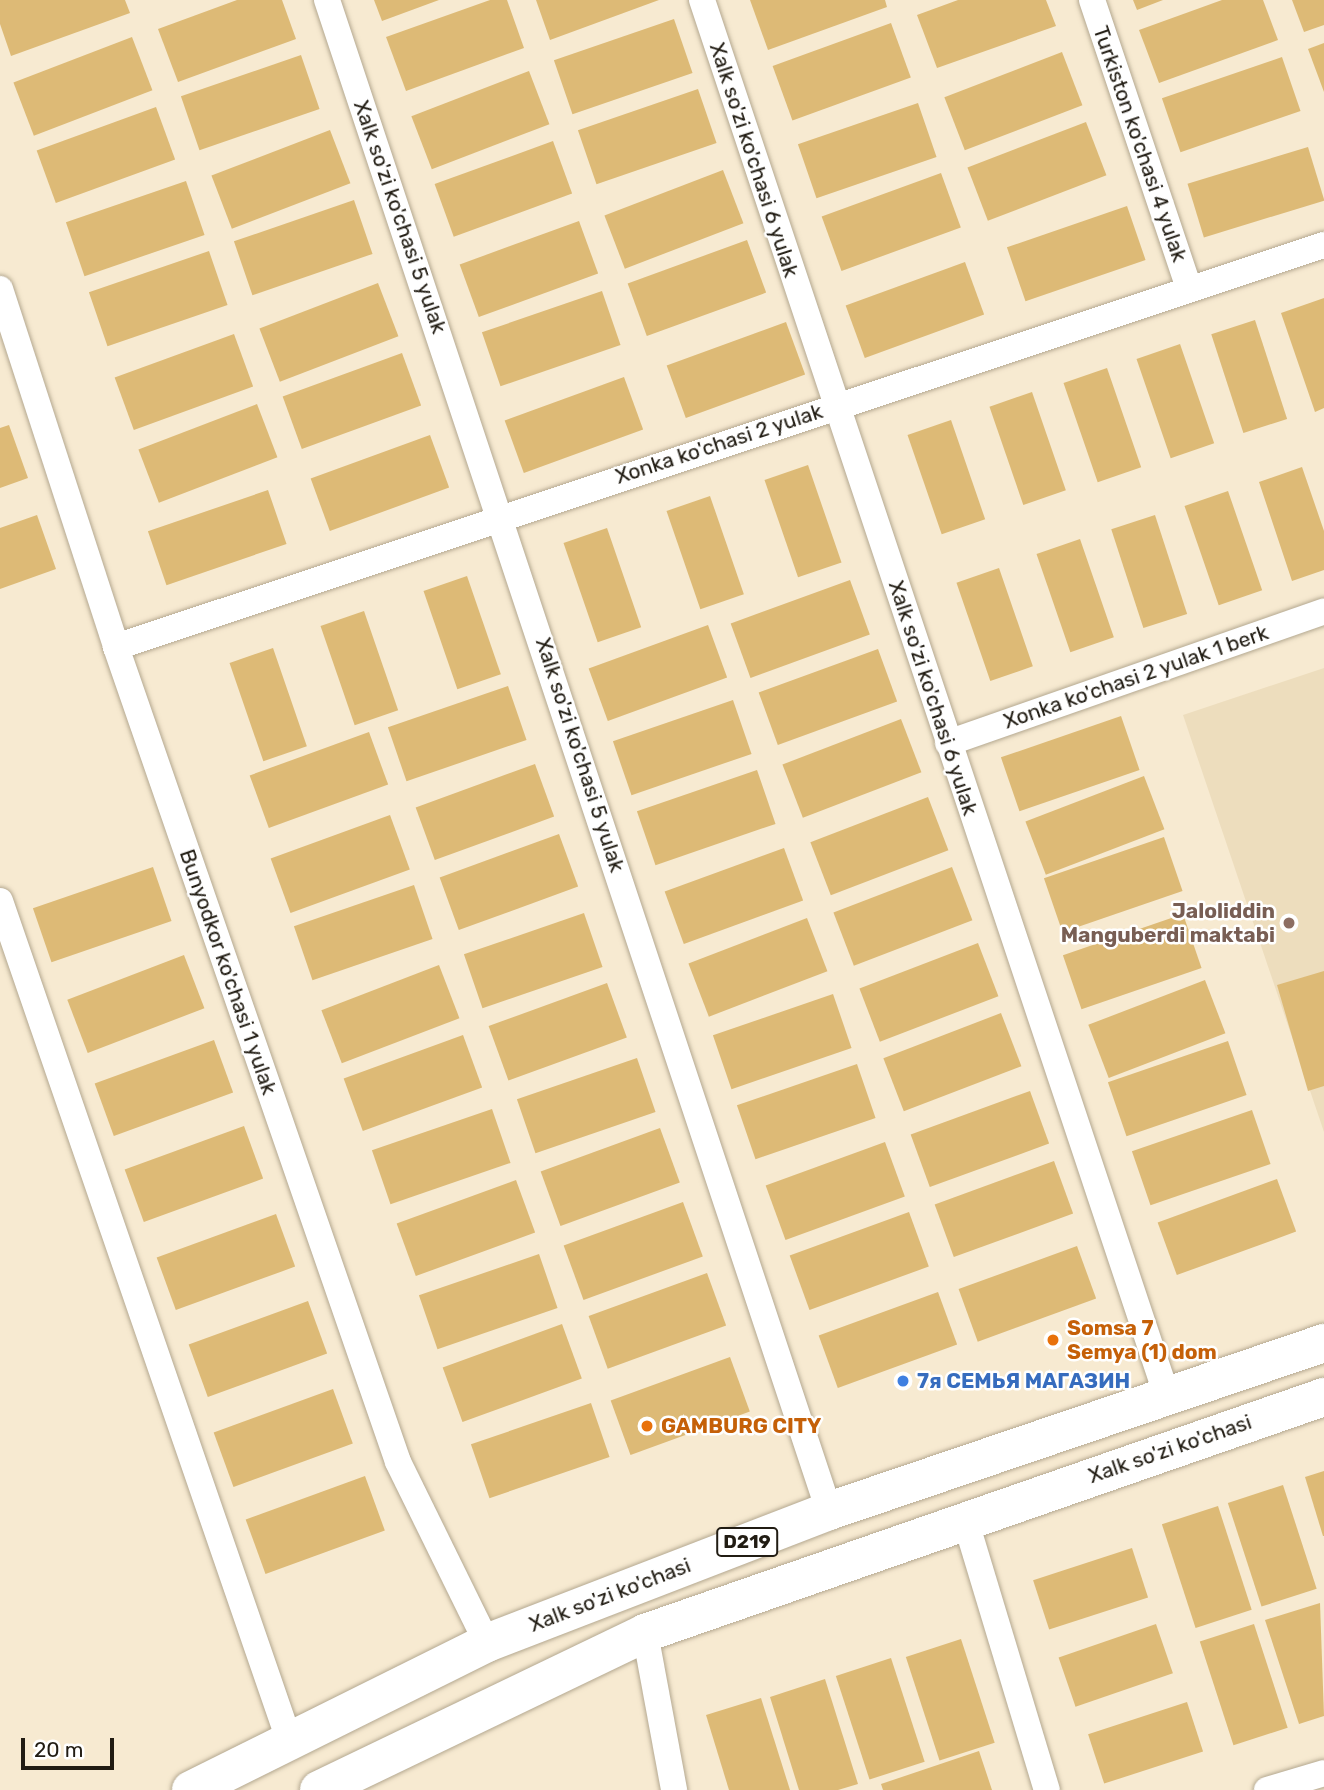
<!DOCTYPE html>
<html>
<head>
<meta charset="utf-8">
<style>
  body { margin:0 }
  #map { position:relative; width:1324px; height:1790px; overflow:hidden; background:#f7ead1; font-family:Rubik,sans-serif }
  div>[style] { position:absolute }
  .built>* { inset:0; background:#edddbd }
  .building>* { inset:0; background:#ddba76; transform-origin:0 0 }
  .roads { filter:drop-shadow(0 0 2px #b4a890) drop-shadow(0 0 2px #b4a890) }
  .minor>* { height:26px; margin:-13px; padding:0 13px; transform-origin:13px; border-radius:13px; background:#fff }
  .primary>* { height:38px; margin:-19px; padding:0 19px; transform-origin:19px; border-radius:19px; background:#fff }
  .dots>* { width:19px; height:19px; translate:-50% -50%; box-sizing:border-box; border:4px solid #fff; border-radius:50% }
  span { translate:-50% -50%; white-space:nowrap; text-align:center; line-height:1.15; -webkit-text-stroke:5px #fff; paint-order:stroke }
  .shield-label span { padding:2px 5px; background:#fff; border:2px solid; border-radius:5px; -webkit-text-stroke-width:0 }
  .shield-label { font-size:19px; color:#211c13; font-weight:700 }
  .street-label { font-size:21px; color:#211c13 }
  .education-label { font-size:21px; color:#785e54; font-weight:700 }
  .right { translate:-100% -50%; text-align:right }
  .food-label { font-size:21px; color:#c56008; font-weight:700 }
  .left { translate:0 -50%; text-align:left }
  .shop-label { font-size:21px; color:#366cbe; font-weight:700 }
  .scale { position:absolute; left:21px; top:1738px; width:93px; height:32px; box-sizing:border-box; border:4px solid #211c13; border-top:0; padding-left:9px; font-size:21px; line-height:24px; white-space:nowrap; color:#211c13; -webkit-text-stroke:5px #fff; paint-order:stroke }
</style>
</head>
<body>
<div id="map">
  <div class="built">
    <i style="clip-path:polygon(1324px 668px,1324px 1132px,1183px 715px)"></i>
  </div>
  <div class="building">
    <i style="clip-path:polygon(0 0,125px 0,130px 13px,11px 56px,0 24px)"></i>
    <i style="clip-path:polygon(237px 0,282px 0,296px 39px,178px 82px,158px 29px)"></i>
    <i style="clip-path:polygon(374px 0,439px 0,382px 21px)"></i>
    <i style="clip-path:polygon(490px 0,507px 0,524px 48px,406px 91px,386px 37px)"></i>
    <i style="clip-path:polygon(536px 0,659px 0,550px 40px)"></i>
    <i style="clip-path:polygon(750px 0,885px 0,887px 7px,768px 50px)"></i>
    <i style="clip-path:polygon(958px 0,1046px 0,1056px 26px,937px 68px,917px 15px)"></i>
    <i style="clip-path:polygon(1133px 0,1163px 0,1137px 10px)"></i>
    <i style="clip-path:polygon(1222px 0,1263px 0,1278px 40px,1159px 83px,1139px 30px)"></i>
    <i style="clip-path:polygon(1292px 0,1324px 0,1324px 25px,1304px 32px)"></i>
    <i style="left:674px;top:19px;width:57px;height:127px;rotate:71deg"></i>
    <i style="left:891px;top:23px;width:58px;height:126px;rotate:70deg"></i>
    <i style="left:132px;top:37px;width:57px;height:127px;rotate:69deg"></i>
    <i style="clip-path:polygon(1324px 43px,1324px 92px,1308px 49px)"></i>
    <i style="left:1062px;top:52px;width:57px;height:126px;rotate:69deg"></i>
    <i style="left:301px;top:55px;width:57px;height:127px;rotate:71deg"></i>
    <i style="left:1282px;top:57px;width:57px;height:127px;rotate:71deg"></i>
    <i style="left:529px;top:71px;width:57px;height:126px;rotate:69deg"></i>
    <i style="left:698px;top:89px;width:57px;height:127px;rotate:71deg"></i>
    <i style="left:918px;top:103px;width:57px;height:127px;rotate:71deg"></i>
    <i style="left:156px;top:107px;width:56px;height:127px;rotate:70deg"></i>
    <i style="left:1086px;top:122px;width:57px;height:127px;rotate:69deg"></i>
    <i style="left:330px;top:130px;width:57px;height:127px;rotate:69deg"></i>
    <i style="left:553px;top:141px;width:56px;height:126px;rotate:70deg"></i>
    <i style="left:1308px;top:147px;width:56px;height:126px;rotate:73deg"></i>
    <i style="left:723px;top:170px;width:57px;height:127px;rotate:69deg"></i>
    <i style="left:941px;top:173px;width:58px;height:127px;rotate:70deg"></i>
    <i style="left:186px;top:181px;width:57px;height:127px;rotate:71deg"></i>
    <i style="left:354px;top:200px;width:57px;height:127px;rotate:71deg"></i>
    <i style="left:1127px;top:206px;width:57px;height:127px;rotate:71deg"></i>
    <i style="left:579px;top:221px;width:56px;height:127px;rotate:70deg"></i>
    <i style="left:747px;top:240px;width:56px;height:127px;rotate:70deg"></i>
    <i style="left:209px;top:251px;width:57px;height:127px;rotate:71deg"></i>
    <i style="left:965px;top:262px;width:56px;height:127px;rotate:70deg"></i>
    <i style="left:378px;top:283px;width:57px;height:127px;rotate:69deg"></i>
    <i style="left:602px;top:291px;width:57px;height:127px;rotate:71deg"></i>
    <i style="clip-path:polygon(1324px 298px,1324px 408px,1315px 412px,1281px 313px)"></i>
    <i style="left:1255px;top:320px;width:104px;height:46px;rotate:72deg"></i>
    <i style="left:786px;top:322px;width:56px;height:127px;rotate:70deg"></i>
    <i style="left:234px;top:334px;width:56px;height:127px;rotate:70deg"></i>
    <i style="left:1180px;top:344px;width:105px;height:46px;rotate:71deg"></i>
    <i style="left:402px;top:353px;width:56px;height:127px;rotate:70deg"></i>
    <i style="left:1107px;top:368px;width:105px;height:46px;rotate:71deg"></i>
    <i style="left:624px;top:377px;width:56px;height:127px;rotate:70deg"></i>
    <i style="left:1032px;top:392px;width:104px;height:45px;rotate:71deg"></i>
    <i style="left:257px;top:404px;width:57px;height:127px;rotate:69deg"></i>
    <i style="left:951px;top:420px;width:105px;height:46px;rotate:71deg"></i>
    <i style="clip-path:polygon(9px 425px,28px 478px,0 488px,0 428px)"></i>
    <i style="left:430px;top:435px;width:56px;height:127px;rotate:70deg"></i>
    <i style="left:808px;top:465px;width:103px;height:46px;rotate:71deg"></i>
    <i style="clip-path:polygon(1302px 467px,1324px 531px,1324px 570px,1292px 581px,1259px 482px)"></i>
    <i style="left:268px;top:490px;width:57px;height:127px;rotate:71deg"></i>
    <i style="left:1228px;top:491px;width:105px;height:46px;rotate:71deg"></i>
    <i style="left:710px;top:496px;width:104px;height:46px;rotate:71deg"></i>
    <i style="clip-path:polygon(37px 515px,56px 569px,0 589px,0 528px)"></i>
    <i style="left:1155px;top:515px;width:104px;height:46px;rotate:72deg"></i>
    <i style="left:607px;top:528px;width:105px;height:46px;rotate:71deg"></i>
    <i style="left:1080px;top:539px;width:104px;height:46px;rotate:71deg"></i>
    <i style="left:999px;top:568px;width:104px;height:45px;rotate:71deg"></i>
    <i style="left:467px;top:576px;width:104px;height:46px;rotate:71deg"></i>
    <i style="left:850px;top:580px;width:58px;height:127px;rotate:70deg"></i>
    <i style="left:364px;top:611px;width:105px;height:46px;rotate:71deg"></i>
    <i style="left:708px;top:625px;width:56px;height:127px;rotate:70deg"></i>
    <i style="left:273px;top:648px;width:104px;height:46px;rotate:71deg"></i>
    <i style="left:878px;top:649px;width:56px;height:127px;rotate:70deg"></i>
    <i style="left:508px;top:686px;width:57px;height:127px;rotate:71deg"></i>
    <i style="left:733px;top:700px;width:57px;height:127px;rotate:71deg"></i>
    <i style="left:1121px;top:716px;width:57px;height:127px;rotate:71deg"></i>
    <i style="left:901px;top:719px;width:57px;height:127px;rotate:69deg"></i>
    <i style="left:369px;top:732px;width:56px;height:127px;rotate:70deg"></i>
    <i style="left:535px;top:764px;width:56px;height:127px;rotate:70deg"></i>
    <i style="left:757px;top:770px;width:57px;height:127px;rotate:71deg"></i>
    <i style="left:1144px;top:776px;width:57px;height:127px;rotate:69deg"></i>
    <i style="left:928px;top:797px;width:57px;height:126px;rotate:69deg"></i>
    <i style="left:390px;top:815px;width:58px;height:127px;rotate:70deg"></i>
    <i style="left:559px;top:834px;width:56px;height:127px;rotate:70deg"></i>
    <i style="left:1164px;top:837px;width:57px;height:127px;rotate:71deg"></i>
    <i style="left:784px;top:848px;width:56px;height:127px;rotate:70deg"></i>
    <i style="left:153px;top:867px;width:57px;height:127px;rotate:71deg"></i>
    <i style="left:952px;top:867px;width:57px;height:127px;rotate:69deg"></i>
    <i style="left:414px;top:885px;width:57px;height:127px;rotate:71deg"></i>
    <i style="left:584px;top:913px;width:57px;height:127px;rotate:71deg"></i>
    <i style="left:1183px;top:914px;width:57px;height:127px;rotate:71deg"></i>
    <i style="left:807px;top:918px;width:57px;height:127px;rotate:69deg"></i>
    <i style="left:978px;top:943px;width:57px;height:127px;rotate:69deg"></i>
    <i style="left:184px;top:955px;width:57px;height:125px;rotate:69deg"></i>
    <i style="left:439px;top:965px;width:57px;height:126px;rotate:69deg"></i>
    <i style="clip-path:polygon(1324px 971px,1324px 1086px,1308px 1091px,1277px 985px)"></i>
    <i style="left:1205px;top:980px;width:57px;height:125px;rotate:69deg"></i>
    <i style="left:607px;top:983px;width:58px;height:126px;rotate:70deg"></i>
    <i style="left:833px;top:994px;width:57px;height:127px;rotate:71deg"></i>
    <i style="left:1001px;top:1013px;width:57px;height:126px;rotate:69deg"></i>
    <i style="left:463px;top:1035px;width:56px;height:127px;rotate:70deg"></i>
    <i style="left:214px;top:1040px;width:56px;height:127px;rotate:70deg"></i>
    <i style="left:1228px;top:1041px;width:57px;height:127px;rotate:71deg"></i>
    <i style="left:637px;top:1058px;width:57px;height:127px;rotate:71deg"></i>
    <i style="left:857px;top:1064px;width:57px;height:127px;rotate:71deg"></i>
    <i style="left:1030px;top:1091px;width:56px;height:127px;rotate:70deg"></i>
    <i style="left:492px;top:1109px;width:57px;height:127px;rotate:71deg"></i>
    <i style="left:1252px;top:1110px;width:57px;height:127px;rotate:71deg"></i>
    <i style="left:244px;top:1126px;width:56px;height:127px;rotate:70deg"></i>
    <i style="left:660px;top:1128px;width:58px;height:127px;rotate:70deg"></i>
    <i style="left:885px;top:1142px;width:58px;height:127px;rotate:70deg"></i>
    <i style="left:1054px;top:1161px;width:56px;height:127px;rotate:70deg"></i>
    <i style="left:1277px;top:1179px;width:56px;height:127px;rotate:70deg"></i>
    <i style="left:516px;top:1180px;width:56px;height:127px;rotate:70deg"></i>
    <i style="left:683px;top:1202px;width:58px;height:127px;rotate:70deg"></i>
    <i style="left:909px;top:1212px;width:58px;height:127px;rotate:70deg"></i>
    <i style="left:276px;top:1214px;width:56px;height:127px;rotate:70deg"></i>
    <i style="left:1077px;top:1246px;width:56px;height:126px;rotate:70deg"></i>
    <i style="left:539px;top:1254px;width:57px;height:127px;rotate:71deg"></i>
    <i style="left:707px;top:1273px;width:56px;height:126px;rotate:70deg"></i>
    <i style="left:938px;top:1292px;width:56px;height:127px;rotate:70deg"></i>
    <i style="left:308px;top:1301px;width:56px;height:127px;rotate:70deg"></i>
    <i style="left:562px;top:1324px;width:58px;height:127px;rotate:70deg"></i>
    <i style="left:730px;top:1357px;width:58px;height:127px;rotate:70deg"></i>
    <i style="left:333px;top:1389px;width:58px;height:127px;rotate:70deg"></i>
    <i style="left:591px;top:1403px;width:57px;height:127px;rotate:71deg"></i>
    <i style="clip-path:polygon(1324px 1471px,1324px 1536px,1323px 1536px,1305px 1477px)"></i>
    <i style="left:365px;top:1476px;width:58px;height:127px;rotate:70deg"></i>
    <i style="left:1283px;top:1485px;width:109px;height:58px;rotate:72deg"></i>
    <i style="left:1218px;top:1506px;width:109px;height:59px;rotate:72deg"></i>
    <i style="left:1132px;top:1548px;width:52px;height:104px;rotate:72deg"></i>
    <i style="clip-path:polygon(1320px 1603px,1324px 1716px,1299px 1724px,1265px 1620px)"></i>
    <i style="left:1156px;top:1624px;width:52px;height:103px;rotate:71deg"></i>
    <i style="left:1254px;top:1624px;width:109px;height:57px;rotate:72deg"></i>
    <i style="left:961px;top:1639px;width:109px;height:58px;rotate:72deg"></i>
    <i style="left:891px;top:1658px;width:109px;height:58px;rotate:72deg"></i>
    <i style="clip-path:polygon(825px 1679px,858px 1784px,838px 1790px,799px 1790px,770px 1697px)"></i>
    <i style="clip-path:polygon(761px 1698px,790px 1790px,729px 1790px,706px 1715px)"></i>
    <i style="left:1187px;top:1702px;width:52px;height:104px;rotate:72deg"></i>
    <i style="clip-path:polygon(979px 1751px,992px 1790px,883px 1790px,881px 1784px)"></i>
  </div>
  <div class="roads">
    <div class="minor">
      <i style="left:327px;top:0;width:1592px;rotate:71.62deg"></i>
      <i style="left:702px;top:0;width:1471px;rotate:71.58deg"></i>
      <i style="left:1092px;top:0;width:305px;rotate:71.4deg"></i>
      <i style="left:0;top:289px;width:376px;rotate:72deg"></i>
      <i style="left:116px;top:647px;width:862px;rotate:70.91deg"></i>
      <i style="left:398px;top:1462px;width:202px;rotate:63.8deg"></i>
      <i style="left:116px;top:647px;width:1273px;rotate:-18.41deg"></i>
      <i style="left:948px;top:743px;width:398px;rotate:-19.3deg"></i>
      <i style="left:0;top:901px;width:887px;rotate:70.99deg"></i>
      <i style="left:965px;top:1519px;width:283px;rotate:73.2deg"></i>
      <i style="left:645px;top:1633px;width:160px;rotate:79.5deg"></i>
      <i style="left:1267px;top:1790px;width:59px;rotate:-16.6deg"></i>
    </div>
    <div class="primary">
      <i style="left:191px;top:1790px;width:330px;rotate:-26.4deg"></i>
      <i style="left:487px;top:1643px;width:367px;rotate:-21.1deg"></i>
      <i style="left:829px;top:1511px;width:523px;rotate:-18.75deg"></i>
      <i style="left:319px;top:1790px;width:362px;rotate:-25.7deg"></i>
      <i style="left:645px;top:1633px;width:719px;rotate:-19.17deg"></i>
    </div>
  </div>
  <div class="dots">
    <i style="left:1289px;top:923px;background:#8d6e63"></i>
    <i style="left:1053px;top:1340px;background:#e8710a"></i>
    <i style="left:903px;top:1381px;background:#3f7fe0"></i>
    <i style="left:647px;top:1426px;background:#e8710a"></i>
  </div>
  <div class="shield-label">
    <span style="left:747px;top:1542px">D219</span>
  </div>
  <div class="street-label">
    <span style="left:1140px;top:144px;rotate:71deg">Turkiston ko'chasi 4 yulak</span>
    <span style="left:754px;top:160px;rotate:72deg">Xalk so'zi ko'chasi 6 yulak</span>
    <span style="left:400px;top:217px;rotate:71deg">Xalk so'zi ko'chasi 5 yulak</span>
    <span style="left:719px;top:444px;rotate:-18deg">Xonka ko'chasi 2 yulak</span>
    <span style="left:1136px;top:677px;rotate:-19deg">Xonka ko'chasi 2 yulak 1 berk</span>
    <span style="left:933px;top:698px;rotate:72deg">Xalk so'zi ko'chasi 6 yulak</span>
    <span style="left:580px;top:755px;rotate:72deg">Xalk so'zi ko'chasi 5 yulak</span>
    <span style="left:228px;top:972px;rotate:71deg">Bunyodkor ko'chasi 1 yulak</span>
    <span style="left:1170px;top:1449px;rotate:-19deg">Xalk so'zi ko'chasi</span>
    <span style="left:610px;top:1595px;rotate:-21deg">Xalk so'zi ko'chasi</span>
  </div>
  <div class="education-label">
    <span class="right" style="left:1275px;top:923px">Jaloliddin<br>Manguberdi maktabi</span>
  </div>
  <div class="food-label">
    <span class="left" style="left:1067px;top:1340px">Somsa 7<br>Semya (1) dom</span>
    <span class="left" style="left:661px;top:1426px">GAMBURG CITY</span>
  </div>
  <div class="shop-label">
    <span class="left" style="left:917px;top:1381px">7я СЕМЬЯ МАГАЗИН</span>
  </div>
  <div class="scale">20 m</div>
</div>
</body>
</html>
